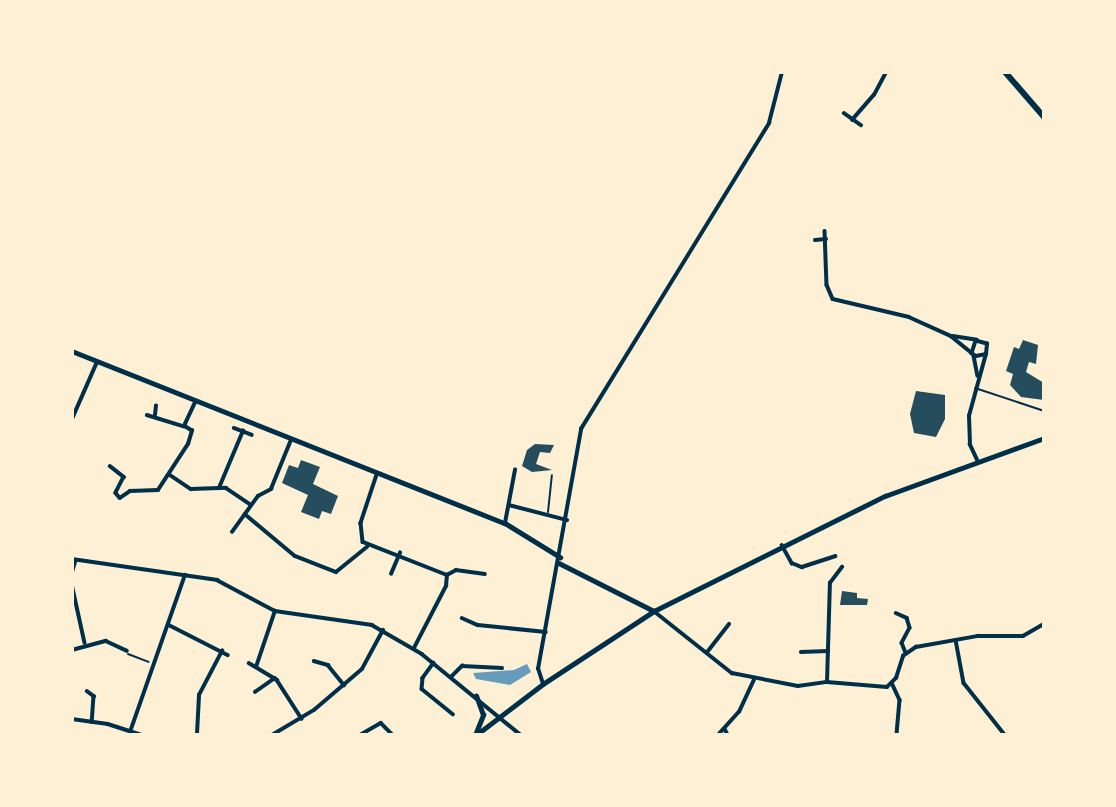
<!DOCTYPE html>
<html>
<head>
<meta charset="utf-8">
<style>
  body { margin:0 }
  #map { position:relative; width:1116px; height:807px; overflow:hidden; background:#fdf0d5; font-family:"Asap Condensed",sans-serif }
  div>[style] { position:absolute }
  .water>* { inset:0; background:#669bbc }
  .building>* { inset:0; background:#264d5e }
  .path>* { height:2px; margin:-1px; padding:0 1px; transform-origin:1px; border-radius:1px; background:#003049 }
  .service>* { height:2px; margin:-1px; padding:0 1px; transform-origin:1px; border-radius:1px; background:#003049 }
  .minor>* { height:3.5px; margin:-1.75px; padding:0 1.75px; transform-origin:1.75px; border-radius:1.75px; background:#003049 }
  .tertiary>* { height:4.5px; margin:-2.25px; padding:0 2.25px; transform-origin:2.25px; border-radius:2.25px; background:#003049 }
  .trunk>* { height:6px; margin:-3px; padding:0 3px; transform-origin:3px; border-radius:3px; background:#003049 }
  span { translate:-50% -50%; white-space:nowrap; text-align:center; line-height:1.15; -webkit-text-stroke:7px #fdf0d5; paint-order:stroke }
  .frame { position:absolute; inset:0; border:74px solid #fdf0d5; pointer-events:none }
</style>
</head>
<body>
<div id="map">
  <div class="water">
    <i style="clip-path:polygon(527px 664px,531px 672px,510px 685px,476px 679px,473px 673px,514px 670px)"></i>
  </div>
  <div class="building">
    <i style="clip-path:polygon(1023px 340px,1038px 345px,1036px 364px,1029px 362px,1026px 372px,1044px 383px,1044px 400px,1021px 397px,1010px 385px,1013px 374px,1006px 371px,1014px 347px,1019px 349px)"></i>
    <i style="clip-path:polygon(916px 391px,945px 395px,945px 419px,936px 437px,914px 433px,910px 414px)"></i>
    <i style="clip-path:polygon(535px 444px,554px 445px,550px 453px,540px 452px,536px 464px,552px 470px,532px 472px,522px 466px,527px 450px)"></i>
    <i style="clip-path:polygon(301px 460px,320px 467px,313px 484px,338px 496px,331px 514px,322px 511px,319px 519px,301px 512px,308px 495px,282px 483px,289px 465px,298px 468px)"></i>
    <i style="clip-path:polygon(842px 591px,857px 593px,857px 598px,868px 599px,867px 605px,840px 605px)"></i>
  </div>
  <div class="path">
    <i style="left:548px;top:512px;width:37px;rotate:-84deg"></i>
    <i style="left:128px;top:654px;width:22px;rotate:21deg"></i>
  </div>
  <div class="service">
    <i style="left:975px;top:388px;width:73px;rotate:18.4deg"></i>
  </div>
  <div class="minor">
    <i style="left:844px;top:113px;width:21px;rotate:35deg"></i>
    <i style="left:852px;top:120px;width:33px;rotate:-49deg"></i>
    <i style="left:874px;top:95px;width:26px;rotate:-62deg"></i>
    <i style="left:825px;top:231px;width:54px;rotate:87.9deg"></i>
    <i style="left:827px;top:285px;width:15px;rotate:67deg"></i>
    <i style="left:833px;top:299px;width:78px;rotate:13.3deg"></i>
    <i style="left:909px;top:317px;width:46px;rotate:24.3deg"></i>
    <i style="left:951px;top:336px;width:32px;rotate:39deg"></i>
    <i style="left:976px;top:356px;width:10px;rotate:-11deg"></i>
    <i style="left:986px;top:354px;width:10px;rotate:-84deg"></i>
    <i style="left:987px;top:344px;width:11px;rotate:-165deg"></i>
    <i style="left:976px;top:341px;width:13px;rotate:108deg"></i>
    <i style="left:815px;top:240px;width:11px;rotate:-5deg"></i>
    <i style="left:953px;top:336px;width:24px;rotate:9deg"></i>
    <i style="left:974px;top:356px;width:20px;rotate:79deg"></i>
    <i style="left:147px;top:415px;width:39px;rotate:17deg"></i>
    <i style="left:155px;top:415px;width:9px;rotate:-84deg"></i>
    <i style="left:72px;top:419px;width:62px;rotate:-66.3deg"></i>
    <i style="left:234px;top:428px;width:19px;rotate:21deg"></i>
    <i style="left:977px;top:460px;width:17px;rotate:-115deg"></i>
    <i style="left:970px;top:445px;width:29px;rotate:-92deg"></i>
    <i style="left:969px;top:416px;width:64px;rotate:-74.7deg"></i>
    <i style="left:110px;top:466px;width:18px;rotate:38deg"></i>
    <i style="left:124px;top:477px;width:18px;rotate:117deg"></i>
    <i style="left:116px;top:493px;width:6px;rotate:51deg"></i>
    <i style="left:120px;top:498px;width:12px;rotate:-35deg"></i>
    <i style="left:130px;top:491px;width:28px;rotate:-2deg"></i>
    <i style="left:158px;top:490px;width:55px;rotate:-56.9deg"></i>
    <i style="left:188px;top:444px;width:14px;rotate:-73deg"></i>
    <i style="left:192px;top:431px;width:9px;rotate:-148deg"></i>
    <i style="left:184px;top:426px;width:26px;rotate:-65deg"></i>
    <i style="left:170px;top:475px;width:25px;rotate:34deg"></i>
    <i style="left:191px;top:489px;width:35px;rotate:-2deg"></i>
    <i style="left:226px;top:488px;width:29px;rotate:34deg"></i>
    <i style="left:377px;top:475px;width:51px;rotate:108.4deg"></i>
    <i style="left:361px;top:523px;width:19px;rotate:84deg"></i>
    <i style="left:363px;top:542px;width:90px;rotate:21.4deg"></i>
    <i style="left:219px;top:488px;width:62px;rotate:-67.2deg"></i>
    <i style="left:509px;top:505px;width:60px;rotate:14.5deg"></i>
    <i style="left:245px;top:514px;width:65px;rotate:40deg"></i>
    <i style="left:295px;top:556px;width:44px;rotate:21.3deg"></i>
    <i style="left:336px;top:572px;width:40px;rotate:-39deg"></i>
    <i style="left:505px;top:523px;width:54px;rotate:-79.3deg"></i>
    <i style="left:232px;top:532px;width:44px;rotate:-54.2deg"></i>
    <i style="left:258px;top:496px;width:15px;rotate:-28deg"></i>
    <i style="left:271px;top:489px;width:53px;rotate:-67.8deg"></i>
    <i style="left:782px;top:545px;width:21px;rotate:61deg"></i>
    <i style="left:792px;top:563px;width:11px;rotate:22deg"></i>
    <i style="left:802px;top:567px;width:35px;rotate:-18deg"></i>
    <i style="left:72px;top:559px;width:147px;rotate:8.2deg"></i>
    <i style="left:217px;top:580px;width:66px;rotate:28.1deg"></i>
    <i style="left:275px;top:611px;width:98px;rotate:8.2deg"></i>
    <i style="left:372px;top:625px;width:58px;rotate:30.1deg"></i>
    <i style="left:422px;top:654px;width:128px;rotate:39.3deg"></i>
    <i style="left:72px;top:572px;width:10px;rotate:-73deg"></i>
    <i style="left:391px;top:574px;width:23px;rotate:-67deg"></i>
    <i style="left:72px;top:584px;width:60px;rotate:77.6deg"></i>
    <i style="left:654px;top:611px;width:100px;rotate:38.5deg"></i>
    <i style="left:732px;top:673px;width:67px;rotate:11.1deg"></i>
    <i style="left:798px;top:686px;width:29px;rotate:-8deg"></i>
    <i style="left:827px;top:682px;width:60px;rotate:4.8deg"></i>
    <i style="left:887px;top:687px;width:13px;rotate:-45deg"></i>
    <i style="left:896px;top:678px;width:23px;rotate:-72deg"></i>
    <i style="left:903px;top:656px;width:16px;rotate:-35deg"></i>
    <i style="left:916px;top:647px;width:63px;rotate:-10.1deg"></i>
    <i style="left:978px;top:636px;width:45px"></i>
    <i style="left:1023px;top:636px;width:24px;rotate:-30deg"></i>
    <i style="left:896px;top:613px;width:12px;rotate:24deg"></i>
    <i style="left:907px;top:618px;width:10px;rotate:73deg"></i>
    <i style="left:910px;top:628px;width:17px;rotate:118deg"></i>
    <i style="left:902px;top:643px;width:11px;rotate:68deg"></i>
    <i style="left:462px;top:618px;width:17px;rotate:24deg"></i>
    <i style="left:478px;top:625px;width:68px;rotate:5.9deg"></i>
    <i style="left:169px;top:625px;width:66px;rotate:27deg"></i>
    <i style="left:956px;top:640px;width:44px;rotate:79.5deg"></i>
    <i style="left:964px;top:683px;width:66px;rotate:51.7deg"></i>
    <i style="left:414px;top:648px;width:70px;rotate:-62.7deg"></i>
    <i style="left:446px;top:586px;width:11px;rotate:-85deg"></i>
    <i style="left:447px;top:575px;width:10px;rotate:-29deg"></i>
    <i style="left:456px;top:570px;width:29px;rotate:8deg"></i>
    <i style="left:72px;top:650px;width:35px;rotate:-15deg"></i>
    <i style="left:106px;top:641px;width:23px;rotate:25deg"></i>
    <i style="left:708px;top:651px;width:34px;rotate:-52deg"></i>
    <i style="left:801px;top:652px;width:27px;rotate:-2deg"></i>
    <i style="left:314px;top:661px;width:15px;rotate:16deg"></i>
    <i style="left:328px;top:665px;width:26px;rotate:51deg"></i>
    <i style="left:249px;top:663px;width:33px;rotate:31deg"></i>
    <i style="left:277px;top:680px;width:46px;rotate:57.3deg"></i>
    <i style="left:434px;top:663px;width:19px;rotate:126deg"></i>
    <i style="left:423px;top:678px;width:11px;rotate:95deg"></i>
    <i style="left:422px;top:689px;width:40px;rotate:39deg"></i>
    <i style="left:256px;top:667px;width:59px;rotate:-71.3deg"></i>
    <i style="left:451px;top:677px;width:16px;rotate:-45deg"></i>
    <i style="left:462px;top:666px;width:40px;rotate:2.9deg"></i>
    <i style="left:827px;top:682px;width:99px;rotate:-88.3deg"></i>
    <i style="left:830px;top:583px;width:20px;rotate:-53deg"></i>
    <i style="left:892px;top:683px;width:19px;rotate:65deg"></i>
    <i style="left:900px;top:700px;width:35px;rotate:95deg"></i>
    <i style="left:543px;top:684px;width:16px;rotate:-108deg"></i>
    <i style="left:538px;top:669px;width:244px;rotate:-79.8deg"></i>
    <i style="left:581px;top:429px;width:359px;rotate:-58.4deg"></i>
    <i style="left:769px;top:123px;width:53px;rotate:-75.7deg"></i>
    <i style="left:87px;top:691px;width:9px;rotate:36deg"></i>
    <i style="left:94px;top:696px;width:26px;rotate:94deg"></i>
    <i style="left:255px;top:692px;width:24px;rotate:-35deg"></i>
    <i style="left:72px;top:719px;width:36px;rotate:8deg"></i>
    <i style="left:108px;top:724px;width:36px;rotate:18deg"></i>
    <i style="left:725px;top:729px;width:7px;rotate:63deg"></i>
    <i style="left:130px;top:732px;width:166px;rotate:-70.7deg"></i>
    <i style="left:197px;top:734px;width:39px;rotate:-87deg"></i>
    <i style="left:199px;top:695px;width:50px;rotate:-62.4deg"></i>
    <i style="left:186px;top:735px;width:22px"></i>
    <i style="left:272px;top:735px;width:49px;rotate:-30.8deg"></i>
    <i style="left:314px;top:710px;width:63px;rotate:-40.5deg"></i>
    <i style="left:362px;top:669px;width:44px;rotate:-61.7deg"></i>
    <i style="left:360px;top:735px;width:24px;rotate:-30deg"></i>
    <i style="left:381px;top:723px;width:17px;rotate:45deg"></i>
    <i style="left:718px;top:735px;width:31px;rotate:-48deg"></i>
    <i style="left:739px;top:712px;width:35px;rotate:-65deg"></i>
  </div>
  <div class="tertiary">
    <i style="left:72px;top:351px;width:466px;rotate:21.7deg"></i>
    <i style="left:505px;top:523px;width:65px;rotate:31.7deg"></i>
    <i style="left:559px;top:563px;width:106px;rotate:26.8deg"></i>
    <i style="left:475px;top:735px;width:22px;rotate:-68deg"></i>
    <i style="left:483px;top:715px;width:20px;rotate:-110deg"></i>
    <i style="left:476px;top:735px;width:84px;rotate:-37.3deg"></i>
    <i style="left:543px;top:684px;width:133px;rotate:-33.3deg"></i>
    <i style="left:654px;top:611px;width:258px;rotate:-26.5deg"></i>
    <i style="left:885px;top:496px;width:169px;rotate:-20deg"></i>
  </div>
  <div class="trunk">
    <i style="left:1005px;top:72px;width:60px;rotate:49.1deg"></i>
  </div>
  <div class="frame"></div>
</div>
</body>
</html>
